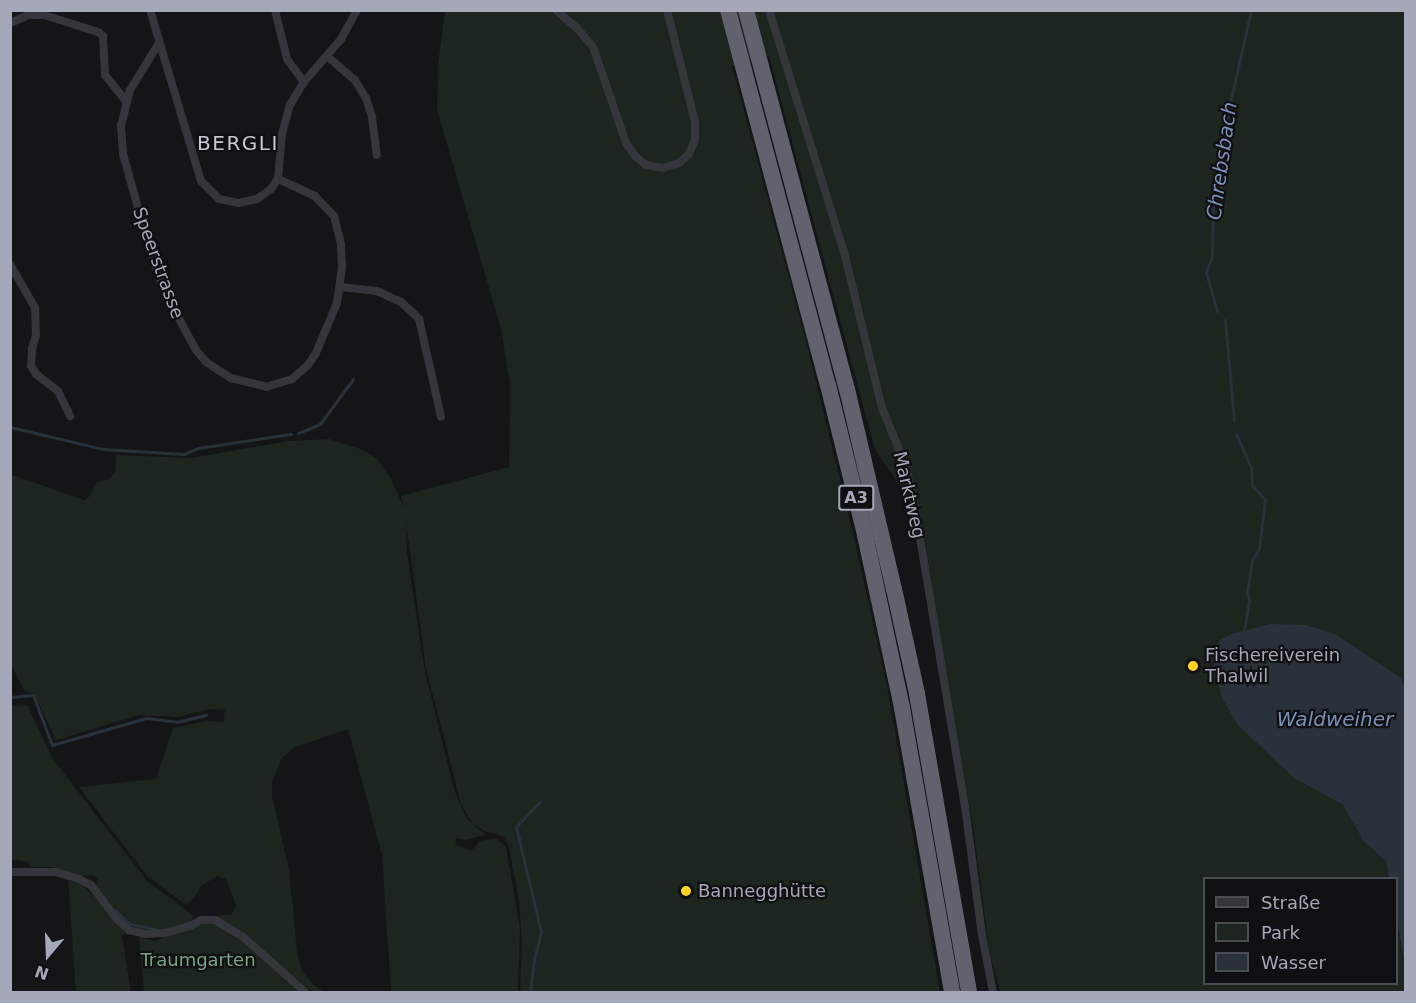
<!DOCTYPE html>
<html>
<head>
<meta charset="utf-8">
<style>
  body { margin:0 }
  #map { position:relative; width:1416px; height:1003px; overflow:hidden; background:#151416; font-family:"DejaVu Sans",sans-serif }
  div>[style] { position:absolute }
  .green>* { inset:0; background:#1c251e }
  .water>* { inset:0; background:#29313b }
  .stream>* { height:3px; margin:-1.5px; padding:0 1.5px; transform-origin:1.5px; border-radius:1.5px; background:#29313b }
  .minor>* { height:8px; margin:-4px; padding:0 4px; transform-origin:4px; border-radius:4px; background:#35353c }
  .motorway>* { height:16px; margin:-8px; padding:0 8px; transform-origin:8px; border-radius:8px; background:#61626d }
  .dots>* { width:16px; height:16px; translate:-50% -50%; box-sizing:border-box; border:3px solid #100f11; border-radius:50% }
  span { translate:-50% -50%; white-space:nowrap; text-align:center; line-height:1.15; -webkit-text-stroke:4.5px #100f11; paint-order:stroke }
  .shield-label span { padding:2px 4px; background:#100f11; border:2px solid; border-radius:4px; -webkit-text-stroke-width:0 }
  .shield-label { font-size:16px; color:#a5a8b8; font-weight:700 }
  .street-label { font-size:18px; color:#a5a8b8 }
  .poi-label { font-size:18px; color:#a5a8b8 }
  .left { translate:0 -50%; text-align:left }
  .park-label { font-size:18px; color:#7aa482 }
  .neighbourhood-label { font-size:20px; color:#c6c8d3; letter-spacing:1.5px }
  .water-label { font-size:20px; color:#7991b6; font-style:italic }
  .frame { position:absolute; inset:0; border:12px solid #a5a8b8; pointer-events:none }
  .legend { position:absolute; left:1203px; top:877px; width:195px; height:108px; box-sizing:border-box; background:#100f11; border:2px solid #4c4c54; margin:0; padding:8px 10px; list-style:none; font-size:18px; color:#a5a8b8 }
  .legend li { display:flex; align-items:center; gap:12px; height:30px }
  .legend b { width:30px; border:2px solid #4c4c54 }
  .north { position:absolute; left:18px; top:925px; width:60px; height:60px; -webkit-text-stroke:4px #100f11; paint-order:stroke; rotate:199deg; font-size:16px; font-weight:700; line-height:24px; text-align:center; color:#a5a8b8 }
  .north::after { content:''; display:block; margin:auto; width:21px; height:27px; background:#a5a8b8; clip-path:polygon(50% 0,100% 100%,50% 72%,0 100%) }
</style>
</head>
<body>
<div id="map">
  <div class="green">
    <i style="clip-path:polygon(445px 11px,1405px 11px,1405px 692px,1401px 678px,1335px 634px,1294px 778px,1343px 805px,1364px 842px,1386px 861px,1389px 878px,1204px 878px,1204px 984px,1396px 984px,1397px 919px,1405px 969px,1405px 992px,1000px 992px,989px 950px,972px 819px,945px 675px,922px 518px,875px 450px,769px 56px,732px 66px,809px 352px,854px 537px,888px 691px,940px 992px,520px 992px,522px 944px,519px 900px,509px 848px,504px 837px,484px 831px,472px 823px,461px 804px,426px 669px,406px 522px,407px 552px,424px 667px,447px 761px,455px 792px,467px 819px,486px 835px,465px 840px,457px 838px,455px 844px,471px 851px,480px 841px,496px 838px,506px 847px,520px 929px,518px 992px,391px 992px,382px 855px,348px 729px,295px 747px,282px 758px,272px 781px,272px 796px,289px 869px,297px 952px,302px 971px,316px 987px,325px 992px,313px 992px,216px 916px,232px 914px,236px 906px,226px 879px,217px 876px,201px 886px,194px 898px,186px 905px,147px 876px,79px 787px,156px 779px,173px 728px,207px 721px,224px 722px,225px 710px,209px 709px,178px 717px,139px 715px,56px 740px,34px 694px,24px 690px,11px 665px,10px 474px,84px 500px,90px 496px,97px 482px,107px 480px,115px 473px,116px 455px,191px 458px,289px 441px,329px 439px,358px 448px,376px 458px,391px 479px,404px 508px,401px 496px,509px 467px,510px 385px,501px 329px,437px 110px,438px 65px)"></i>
    <i style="clip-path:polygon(27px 705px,53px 759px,147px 881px,194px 916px,190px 925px,158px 931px,138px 929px,120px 917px,96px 885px,98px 880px,94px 875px,83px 876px,51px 867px,32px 867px,28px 862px,11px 859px,11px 706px)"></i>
    <i style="clip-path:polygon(68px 881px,82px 884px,128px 931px,122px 936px,131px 992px,74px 992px,76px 991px)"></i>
    <i style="clip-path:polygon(201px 923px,216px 924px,229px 930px,302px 992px,144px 992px,139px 938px,155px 941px)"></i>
  </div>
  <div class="water">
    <i style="clip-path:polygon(1270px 624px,1306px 625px,1335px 634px,1401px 678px,1406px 692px,1405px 969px,1397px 919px,1396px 878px,1389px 878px,1386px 861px,1364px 842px,1343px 805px,1294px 778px,1238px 725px,1222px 698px,1213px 668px,1215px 653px,1220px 640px,1232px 634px)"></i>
  </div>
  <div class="stream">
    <i style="left:1217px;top:311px;width:41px;rotate:-105.8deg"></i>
    <i style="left:1206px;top:272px;width:17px;rotate:-69deg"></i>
    <i style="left:1212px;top:256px;width:52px;rotate:-88.9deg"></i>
    <i style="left:1213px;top:204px;width:18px;rotate:-63deg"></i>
    <i style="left:1221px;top:188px;width:29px;rotate:-84deg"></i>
    <i style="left:1224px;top:159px;width:16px;rotate:-101deg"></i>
    <i style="left:1221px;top:143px;width:136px;rotate:-77.3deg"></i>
    <i style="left:1225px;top:320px;width:101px;rotate:84.9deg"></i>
    <i style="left:10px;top:427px;width:96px;rotate:13.3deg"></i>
    <i style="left:103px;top:449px;width:81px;rotate:3.5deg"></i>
    <i style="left:184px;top:454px;width:15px;rotate:-23deg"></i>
    <i style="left:198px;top:448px;width:94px;rotate:-8.6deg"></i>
    <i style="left:298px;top:433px;width:24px;rotate:-22deg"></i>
    <i style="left:320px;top:424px;width:56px;rotate:-53.7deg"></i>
    <i style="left:1236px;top:434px;width:36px;rotate:66deg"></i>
    <i style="left:1251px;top:467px;width:18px;rotate:87deg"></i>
    <i style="left:1252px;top:485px;width:20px;rotate:49deg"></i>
    <i style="left:1265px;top:500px;width:49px;rotate:97deg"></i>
    <i style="left:1259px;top:549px;width:13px;rotate:122deg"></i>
    <i style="left:1252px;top:560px;width:32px;rotate:99deg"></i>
    <i style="left:1247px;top:592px;width:8px;rotate:76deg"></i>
    <i style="left:1249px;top:600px;width:33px;rotate:99deg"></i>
    <i style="left:10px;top:697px;width:23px;rotate:-5deg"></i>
    <i style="left:33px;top:695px;width:53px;rotate:69.2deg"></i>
    <i style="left:52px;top:745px;width:98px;rotate:-16deg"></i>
    <i style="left:146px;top:718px;width:31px;rotate:7deg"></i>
    <i style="left:177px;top:722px;width:30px;rotate:-14deg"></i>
    <i style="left:115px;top:910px;width:21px;rotate:43deg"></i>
    <i style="left:130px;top:924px;width:26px;rotate:11deg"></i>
    <i style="left:530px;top:992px;width:33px;rotate:-83deg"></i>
    <i style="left:534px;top:959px;width:28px;rotate:-75deg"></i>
    <i style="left:541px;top:932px;width:108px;rotate:-103.4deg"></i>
    <i style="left:516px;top:827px;width:35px;rotate:-47deg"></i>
  </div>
  <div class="minor">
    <i style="left:150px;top:10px;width:178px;rotate:73.4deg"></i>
    <i style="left:201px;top:181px;width:25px;rotate:45deg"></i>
    <i style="left:219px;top:199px;width:20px;rotate:11deg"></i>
    <i style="left:239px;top:203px;width:18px;rotate:-13deg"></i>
    <i style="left:257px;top:199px;width:17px;rotate:-36deg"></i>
    <i style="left:271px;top:189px;width:12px;rotate:-55deg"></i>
    <i style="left:278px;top:179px;width:45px;rotate:-84.9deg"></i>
    <i style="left:282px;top:134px;width:30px;rotate:-75deg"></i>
    <i style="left:290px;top:105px;width:27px;rotate:-59deg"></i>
    <i style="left:304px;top:82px;width:57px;rotate:-49.3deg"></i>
    <i style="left:341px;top:39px;width:33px;rotate:-61deg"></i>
    <i style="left:275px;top:10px;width:50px;rotate:76.2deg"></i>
    <i style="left:287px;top:59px;width:29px;rotate:54deg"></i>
    <i style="left:556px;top:10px;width:28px;rotate:41deg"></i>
    <i style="left:577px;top:28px;width:25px;rotate:50deg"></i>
    <i style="left:593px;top:47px;width:102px;rotate:71deg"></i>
    <i style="left:626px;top:143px;width:16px;rotate:55deg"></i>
    <i style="left:635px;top:156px;width:14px;rotate:39deg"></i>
    <i style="left:646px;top:165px;width:17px;rotate:10deg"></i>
    <i style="left:663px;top:168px;width:17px;rotate:-17deg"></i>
    <i style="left:679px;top:163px;width:13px;rotate:-42deg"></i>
    <i style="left:689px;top:154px;width:15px;rotate:-67deg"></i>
    <i style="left:695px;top:140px;width:18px;rotate:-90deg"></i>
    <i style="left:695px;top:122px;width:115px;rotate:-104deg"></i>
    <i style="left:769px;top:10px;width:253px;rotate:72.8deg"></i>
    <i style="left:844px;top:252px;width:161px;rotate:76.3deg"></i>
    <i style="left:882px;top:408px;width:61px;rotate:67.7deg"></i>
    <i style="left:905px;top:464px;width:39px;rotate:77deg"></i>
    <i style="left:914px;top:502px;width:308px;rotate:80.5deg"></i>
    <i style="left:965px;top:806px;width:130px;rotate:82.5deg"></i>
    <i style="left:982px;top:935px;width:58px;rotate:79.1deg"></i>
    <i style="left:10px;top:23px;width:21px;rotate:-23deg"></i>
    <i style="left:29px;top:15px;width:15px"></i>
    <i style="left:44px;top:15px;width:57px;rotate:17.5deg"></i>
    <i style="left:98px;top:32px;width:6px;rotate:39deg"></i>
    <i style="left:103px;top:36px;width:39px;rotate:87deg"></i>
    <i style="left:105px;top:75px;width:32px;rotate:51deg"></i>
    <i style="left:159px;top:43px;width:55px;rotate:121.7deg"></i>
    <i style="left:130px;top:90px;width:36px;rotate:104deg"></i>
    <i style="left:121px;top:125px;width:29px;rotate:86deg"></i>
    <i style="left:123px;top:154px;width:101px;rotate:74.4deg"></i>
    <i style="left:150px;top:251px;width:45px;rotate:70.3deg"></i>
    <i style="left:165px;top:293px;width:65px;rotate:61.5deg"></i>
    <i style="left:196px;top:350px;width:16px;rotate:50deg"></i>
    <i style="left:206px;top:362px;width:30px;rotate:33deg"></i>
    <i style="left:231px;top:378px;width:36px;rotate:14deg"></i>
    <i style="left:266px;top:387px;width:27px;rotate:-17deg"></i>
    <i style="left:292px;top:379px;width:21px;rotate:-41deg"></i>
    <i style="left:308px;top:365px;width:14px;rotate:-56deg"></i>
    <i style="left:316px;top:353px;width:54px;rotate:-67.2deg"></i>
    <i style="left:337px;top:303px;width:37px;rotate:-82deg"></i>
    <i style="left:342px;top:266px;width:22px;rotate:-93deg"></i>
    <i style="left:341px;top:244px;width:29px;rotate:-104deg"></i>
    <i style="left:334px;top:216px;width:28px;rotate:-134deg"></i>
    <i style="left:315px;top:196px;width:41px;rotate:-155.3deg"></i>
    <i style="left:327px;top:56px;width:37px;rotate:41deg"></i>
    <i style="left:355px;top:80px;width:21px;rotate:59deg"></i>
    <i style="left:366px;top:98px;width:20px;rotate:72deg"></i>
    <i style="left:372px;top:117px;width:38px;rotate:83deg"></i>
    <i style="left:10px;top:264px;width:51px;rotate:60.4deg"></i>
    <i style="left:35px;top:308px;width:27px;rotate:88deg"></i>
    <i style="left:36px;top:335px;width:15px;rotate:106deg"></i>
    <i style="left:32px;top:349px;width:17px;rotate:93deg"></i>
    <i style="left:31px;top:366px;width:9px;rotate:58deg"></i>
    <i style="left:36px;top:374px;width:28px;rotate:38deg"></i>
    <i style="left:58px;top:391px;width:28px;rotate:64deg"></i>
    <i style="left:340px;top:287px;width:37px;rotate:6deg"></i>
    <i style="left:377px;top:291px;width:26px;rotate:25deg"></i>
    <i style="left:401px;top:302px;width:25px;rotate:43deg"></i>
    <i style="left:419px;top:319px;width:100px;rotate:77.3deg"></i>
    <i style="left:10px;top:872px;width:46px"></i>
    <i style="left:56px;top:872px;width:24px;rotate:17deg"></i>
    <i style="left:79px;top:879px;width:13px;rotate:27deg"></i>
    <i style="left:91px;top:885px;width:41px;rotate:52.9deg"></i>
    <i style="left:116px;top:918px;width:18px;rotate:43deg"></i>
    <i style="left:129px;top:930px;width:16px;rotate:15deg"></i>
    <i style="left:144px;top:934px;width:21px;rotate:-3deg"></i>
    <i style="left:165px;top:933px;width:26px;rotate:-16deg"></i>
    <i style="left:190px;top:926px;width:13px;rotate:-29deg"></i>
    <i style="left:201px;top:920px;width:14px"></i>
    <i style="left:215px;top:920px;width:31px;rotate:31deg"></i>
    <i style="left:242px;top:936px;width:84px;rotate:41.6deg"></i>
  </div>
  <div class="motorway">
    <i style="left:728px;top:10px;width:388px;rotate:75.1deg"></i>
    <i style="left:828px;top:385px;width:154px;rotate:76.1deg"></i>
    <i style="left:865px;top:535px;width:177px;rotate:77.9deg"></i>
    <i style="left:902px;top:708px;width:288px;rotate:80deg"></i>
    <i style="left:746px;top:10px;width:392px;rotate:75.1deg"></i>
    <i style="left:847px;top:389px;width:205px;rotate:76.8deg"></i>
    <i style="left:894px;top:589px;width:107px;rotate:77.6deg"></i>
    <i style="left:917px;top:694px;width:303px;rotate:80.1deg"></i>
  </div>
  <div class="dots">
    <i style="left:1193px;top:666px;background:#ffd224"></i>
    <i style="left:686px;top:891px;background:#ffd224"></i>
  </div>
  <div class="shield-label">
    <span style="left:856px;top:498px">A3</span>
  </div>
  <div class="street-label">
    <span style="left:158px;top:263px;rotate:70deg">Speerstrasse</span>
    <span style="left:909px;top:495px;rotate:77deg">Marktweg</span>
  </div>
  <div class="poi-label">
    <span class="left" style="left:1205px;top:666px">Fischereiverein<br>Thalwil</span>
    <span class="left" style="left:698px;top:891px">Bannegghütte</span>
  </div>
  <div class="park-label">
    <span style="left:198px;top:960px">Traumgarten</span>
  </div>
  <div class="neighbourhood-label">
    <span style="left:238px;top:143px">BERGLI</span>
  </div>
  <div class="water-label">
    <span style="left:1222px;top:161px;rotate:-82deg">Chrebsbach</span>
    <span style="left:1335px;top:719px">Waldweiher</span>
  </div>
  <div class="frame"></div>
  <ul class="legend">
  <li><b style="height:8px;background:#35353c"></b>Straße</li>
  <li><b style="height:16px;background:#1c251e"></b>Park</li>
  <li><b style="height:16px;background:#29313b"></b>Wasser</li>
  </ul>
  <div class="north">N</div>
</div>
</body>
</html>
